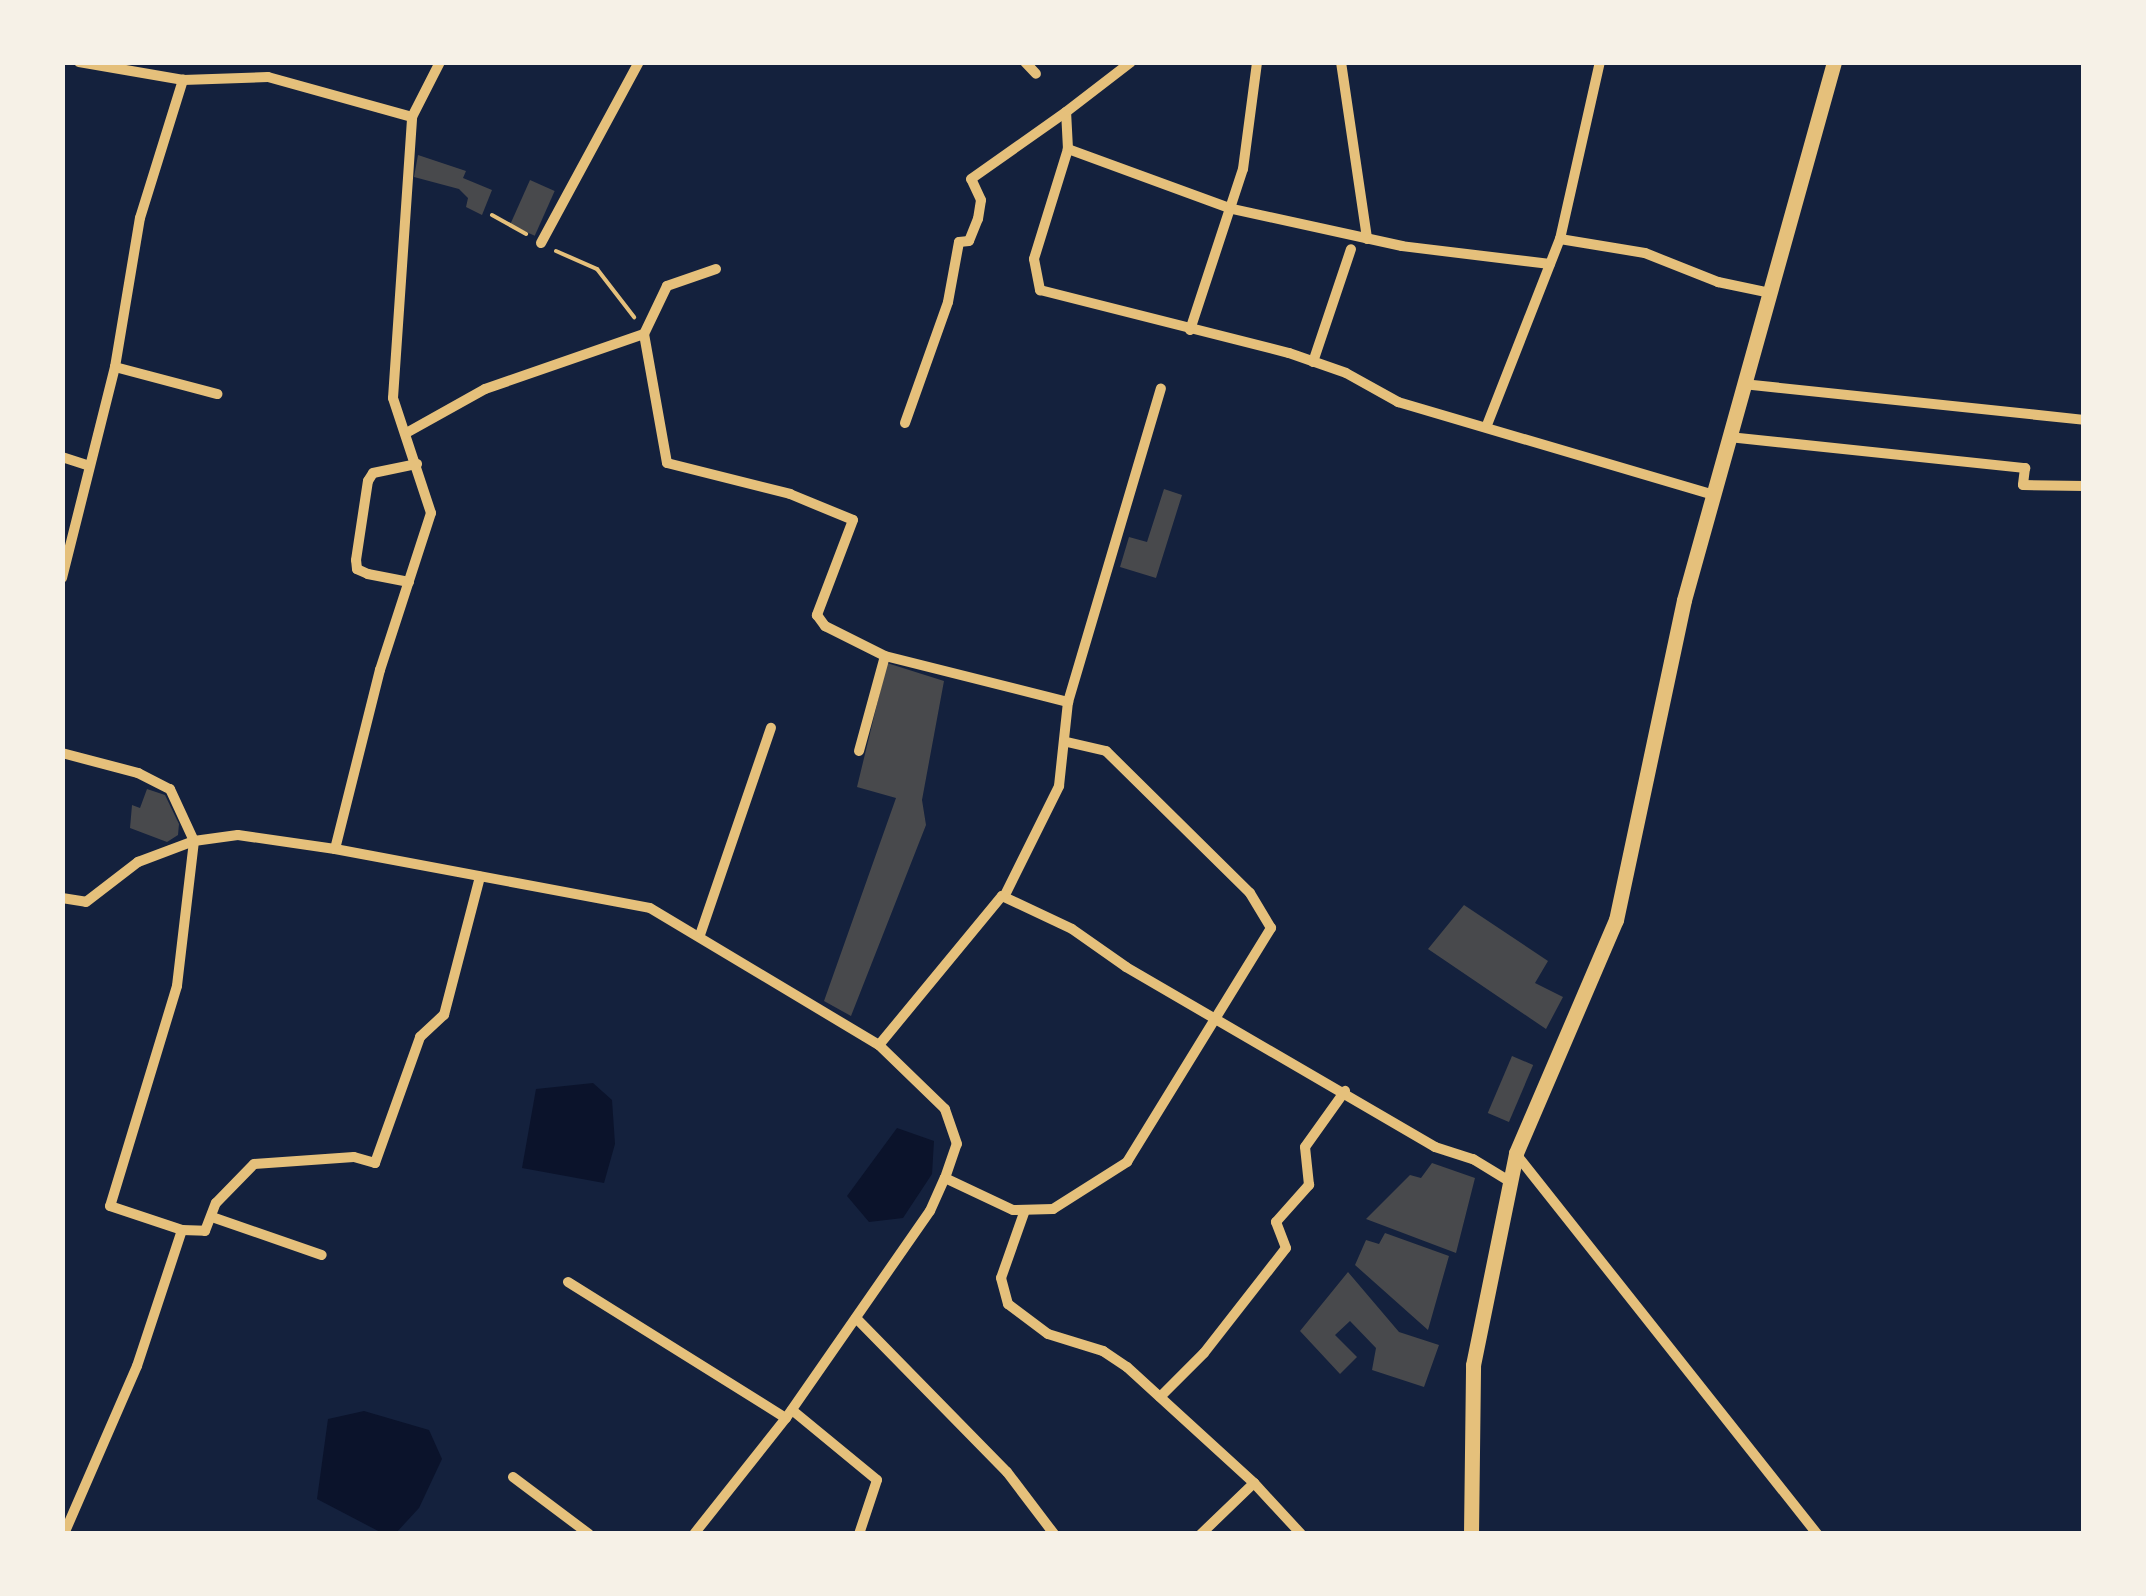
<!DOCTYPE html>
<html>
<head>
<meta charset="utf-8">
<style>
  body { margin:0 }
  #map { position:relative; width:2146px; height:1596px; overflow:hidden; background:#14213d; font-family:"Titillium Web",sans-serif }
  div>[style] { position:absolute }
  .water>* { inset:0; background:#0b132b }
  .building>* { inset:0; background:#48494c; transform-origin:0 0 }
  .path>* { height:4px; margin:-2px; padding:0 2px; transform-origin:2px; border-radius:2px; background:#e5c07b }
  .minor>* { height:10px; margin:-5px; padding:0 5px; transform-origin:5px; border-radius:5px; background:#e5c07b }
  .primary>* { height:15px; margin:-7.5px; padding:0 7.5px; transform-origin:7.5px; border-radius:7.5px; background:#e5c07b }
  span { translate:-50% -50%; white-space:nowrap; text-align:center; line-height:1.15; -webkit-text-stroke:10px #f6f1e7; paint-order:stroke }
  .frame { position:absolute; inset:0; border:65px solid #f6f1e7; pointer-events:none }
</style>
</head>
<body>
<div id="map">
  <div class="water">
    <i style="clip-path:polygon(593px 1083px,612px 1100px,615px 1144px,604px 1183px,522px 1168px,536px 1089px)"></i>
    <i style="clip-path:polygon(897px 1128px,934px 1141px,932px 1174px,903px 1218px,869px 1222px,847px 1196px)"></i>
    <i style="clip-path:polygon(364px 1411px,429px 1430px,442px 1459px,419px 1508px,396px 1533px,382px 1533px,317px 1499px,328px 1419px)"></i>
  </div>
  <div class="building">
    <i style="clip-path:polygon(418px 155px,466px 171px,463px 178px,492px 190px,482px 215px,466px 207px,468px 198px,459px 189px,414px 177px)"></i>
    <i style="left:530px;top:180px;width:27px;height:49px;rotate:24deg"></i>
    <i style="clip-path:polygon(1164px 489px,1182px 495px,1156px 578px,1120px 567px,1129px 537px,1147px 542px)"></i>
    <i style="clip-path:polygon(887px 663px,944px 681px,922px 800px,926px 825px,851px 1016px,824px 1001px,896px 798px,857px 787px)"></i>
    <i style="clip-path:polygon(147px 789px,165px 795px,179px 824px,178px 835px,167px 842px,130px 828px,132px 805px,140px 808px)"></i>
    <i style="clip-path:polygon(1464px 905px,1548px 961px,1535px 983px,1563px 997px,1546px 1029px,1428px 949px)"></i>
    <i style="left:1512px;top:1056px;width:23px;height:62px;rotate:23deg"></i>
    <i style="clip-path:polygon(1432px 1163px,1475px 1178px,1456px 1253px,1366px 1219px,1410px 1175px,1421px 1178px)"></i>
    <i style="clip-path:polygon(1385px 1233px,1449px 1256px,1428px 1330px,1355px 1265px,1366px 1240px,1379px 1244px)"></i>
    <i style="clip-path:polygon(1348px 1272px,1399px 1332px,1439px 1345px,1424px 1387px,1372px 1370px,1376px 1348px,1350px 1321px,1335px 1335px,1357px 1357px,1340px 1374px,1300px 1331px)"></i>
  </div>
  <div class="path">
    <i style="left:492px;top:215px;width:39px;rotate:29deg"></i>
    <i style="left:556px;top:251px;width:45px;rotate:23.7deg"></i>
    <i style="left:597px;top:269px;width:61px;rotate:52.4deg"></i>
  </div>
  <div class="minor">
    <i style="left:79px;top:62px;width:106px;rotate:9.8deg"></i>
    <i style="left:183px;top:80px;width:85px;rotate:-2deg"></i>
    <i style="left:268px;top:77px;width:149px;rotate:15.5deg"></i>
    <i style="left:1025px;top:62px;width:16px;rotate:47deg"></i>
    <i style="left:1341px;top:62px;width:179px;rotate:81.6deg"></i>
    <i style="left:1068px;top:149px;width:37px;rotate:-93deg"></i>
    <i style="left:1066px;top:112px;width:82px;rotate:-37.6deg"></i>
    <i style="left:1560px;top:239px;width:86px;rotate:9.4deg"></i>
    <i style="left:1645px;top:253px;width:79px;rotate:21.7deg"></i>
    <i style="left:1718px;top:282px;width:53px;rotate:11.9deg"></i>
    <i style="left:541px;top:243px;width:206px;rotate:-61.6deg"></i>
    <i style="left:1550px;top:264px;width:149px;rotate:-173.1deg"></i>
    <i style="left:1402px;top:246px;width:174px;rotate:-167.7deg"></i>
    <i style="left:1232px;top:209px;width:175px;rotate:-159.9deg"></i>
    <i style="left:1068px;top:149px;width:115px;rotate:107.2deg"></i>
    <i style="left:1034px;top:259px;width:32px;rotate:79deg"></i>
    <i style="left:1040px;top:290px;width:257px;rotate:14.2deg"></i>
    <i style="left:1289px;top:353px;width:60px;rotate:19.3deg"></i>
    <i style="left:1346px;top:373px;width:60px;rotate:29.1deg"></i>
    <i style="left:1398px;top:402px;width:328px;rotate:16.4deg"></i>
    <i style="left:716px;top:269px;width:52px;rotate:160.9deg"></i>
    <i style="left:667px;top:286px;width:53px;rotate:115.6deg"></i>
    <i style="left:644px;top:334px;width:131px;rotate:79.9deg"></i>
    <i style="left:667px;top:463px;width:127px;rotate:14.1deg"></i>
    <i style="left:790px;top:494px;width:68px;rotate:22.4deg"></i>
    <i style="left:853px;top:520px;width:102px;rotate:110.8deg"></i>
    <i style="left:817px;top:615px;width:14px;rotate:54deg"></i>
    <i style="left:825px;top:626px;width:67px;rotate:26.6deg"></i>
    <i style="left:885px;top:656px;width:189px;rotate:14.1deg"></i>
    <i style="left:1190px;top:330px;width:169px;rotate:-71.8deg"></i>
    <i style="left:1243px;top:169px;width:108px;rotate:-82.5deg"></i>
    <i style="left:1313px;top:362px;width:119px;rotate:-71.4deg"></i>
    <i style="left:115px;top:367px;width:106px;rotate:14.8deg"></i>
    <i style="left:1743px;top:384px;width:343px;rotate:6deg"></i>
    <i style="left:905px;top:423px;width:128px;rotate:-70.4deg"></i>
    <i style="left:948px;top:302px;width:61px;rotate:-79.6deg"></i>
    <i style="left:959px;top:242px;width:10px;rotate:-6deg"></i>
    <i style="left:969px;top:241px;width:24px;rotate:-68deg"></i>
    <i style="left:978px;top:219px;width:19px;rotate:-81deg"></i>
    <i style="left:981px;top:200px;width:23px;rotate:-115deg"></i>
    <i style="left:971px;top:179px;width:116px;rotate:-35.2deg"></i>
    <i style="left:1487px;top:425px;width:200px;rotate:-68.6deg"></i>
    <i style="left:1560px;top:239px;width:181px;rotate:-77.3deg"></i>
    <i style="left:408px;top:432px;width:88px;rotate:-29.2deg"></i>
    <i style="left:485px;top:389px;width:168px;rotate:-19.1deg"></i>
    <i style="left:1729px;top:437px;width:298px;rotate:6deg"></i>
    <i style="left:2025px;top:468px;width:17px;rotate:97deg"></i>
    <i style="left:2023px;top:485px;width:61px;rotate:0.9deg"></i>
    <i style="left:62px;top:457px;width:26px;rotate:18deg"></i>
    <i style="left:62px;top:578px;width:218px;rotate:-75.9deg"></i>
    <i style="left:115px;top:367px;width:151px;rotate:-80.5deg"></i>
    <i style="left:140px;top:218px;width:145px;rotate:-72.7deg"></i>
    <i style="left:409px;top:582px;width:42px;rotate:-169deg"></i>
    <i style="left:368px;top:574px;width:12px;rotate:-156deg"></i>
    <i style="left:357px;top:569px;width:9px;rotate:-96deg"></i>
    <i style="left:356px;top:560px;width:80px;rotate:-81.4deg"></i>
    <i style="left:368px;top:481px;width:9px;rotate:-58deg"></i>
    <i style="left:373px;top:473px;width:45px;rotate:-11.6deg"></i>
    <i style="left:859px;top:751px;width:98px;rotate:-74.7deg"></i>
    <i style="left:62px;top:753px;width:79px;rotate:14.7deg"></i>
    <i style="left:138px;top:773px;width:36px;rotate:27deg"></i>
    <i style="left:170px;top:789px;width:57px;rotate:65.2deg"></i>
    <i style="left:194px;top:841px;width:146px;rotate:96.7deg"></i>
    <i style="left:177px;top:986px;width:230px;rotate:106.9deg"></i>
    <i style="left:110px;top:1206px;width:76px;rotate:18.4deg"></i>
    <i style="left:182px;top:1230px;width:143px;rotate:108.3deg"></i>
    <i style="left:137px;top:1366px;width:183px;rotate:113.5deg"></i>
    <i style="left:335px;top:849px;width:185px;rotate:-75.9deg"></i>
    <i style="left:380px;top:670px;width:165px;rotate:-72deg"></i>
    <i style="left:431px;top:513px;width:121px;rotate:-108.3deg"></i>
    <i style="left:393px;top:398px;width:282px;rotate:-86.1deg"></i>
    <i style="left:412px;top:117px;width:62px;rotate:-63deg"></i>
    <i style="left:1004px;top:897px;width:124px;rotate:-63.6deg"></i>
    <i style="left:1059px;top:786px;width:84px;rotate:-83.9deg"></i>
    <i style="left:1068px;top:702px;width:327px;rotate:-73.5deg"></i>
    <i style="left:62px;top:898px;width:24px;rotate:9deg"></i>
    <i style="left:86px;top:902px;width:66px;rotate:-37.6deg"></i>
    <i style="left:138px;top:862px;width:60px;rotate:-20.6deg"></i>
    <i style="left:194px;top:841px;width:44px;rotate:-7.8deg"></i>
    <i style="left:238px;top:835px;width:98px;rotate:8.2deg"></i>
    <i style="left:335px;top:849px;width:320px;rotate:10.6deg"></i>
    <i style="left:650px;top:908px;width:267px;rotate:30.9deg"></i>
    <i style="left:879px;top:1045px;width:193px;rotate:-50.5deg"></i>
    <i style="left:1002px;top:896px;width:77px;rotate:25.2deg"></i>
    <i style="left:1072px;top:929px;width:66px;rotate:35.1deg"></i>
    <i style="left:1126px;top:967px;width:358px;rotate:30.2deg"></i>
    <i style="left:1435px;top:1147px;width:40px;rotate:18deg"></i>
    <i style="left:1473px;top:1159px;width:42px;rotate:31.4deg"></i>
    <i style="left:700px;top:935px;width:219px;rotate:-71.1deg"></i>
    <i style="left:1516px;top:1154px;width:485px;rotate:51.6deg"></i>
    <i style="left:945px;top:1178px;width:75px;rotate:25.2deg"></i>
    <i style="left:1013px;top:1210px;width:40px;rotate:-1.4deg"></i>
    <i style="left:1053px;top:1209px;width:88px;rotate:-32.4deg"></i>
    <i style="left:1127px;top:1162px;width:275px;rotate:-58.4deg"></i>
    <i style="left:1271px;top:928px;width:41px;rotate:-121deg"></i>
    <i style="left:1250px;top:893px;width:202px;rotate:-135.4deg"></i>
    <i style="left:1106px;top:751px;width:40px;rotate:-167deg"></i>
    <i style="left:1025px;top:1210px;width:72px;rotate:109.4deg"></i>
    <i style="left:1001px;top:1278px;width:27px;rotate:75deg"></i>
    <i style="left:1008px;top:1304px;width:50px;rotate:36.9deg"></i>
    <i style="left:1048px;top:1334px;width:58px;rotate:17.2deg"></i>
    <i style="left:1103px;top:1351px;width:29px;rotate:34deg"></i>
    <i style="left:1127px;top:1367px;width:172px;rotate:42.4deg"></i>
    <i style="left:1254px;top:1483px;width:74px;rotate:136.1deg"></i>
    <i style="left:212px;top:1217px;width:116px;rotate:19.1deg"></i>
    <i style="left:182px;top:1230px;width:23px;rotate:2deg"></i>
    <i style="left:205px;top:1231px;width:30px;rotate:-69deg"></i>
    <i style="left:216px;top:1203px;width:54px;rotate:-45.7deg"></i>
    <i style="left:254px;top:1164px;width:100px;rotate:-4deg"></i>
    <i style="left:354px;top:1157px;width:22px;rotate:16deg"></i>
    <i style="left:375px;top:1163px;width:134px;rotate:-70.3deg"></i>
    <i style="left:420px;top:1037px;width:33px;rotate:-43deg"></i>
    <i style="left:444px;top:1015px;width:143px;rotate:-75.4deg"></i>
    <i style="left:568px;top:1282px;width:257px;rotate:32deg"></i>
    <i style="left:856px;top:1318px;width:216px;rotate:45.6deg"></i>
    <i style="left:1007px;top:1472px;width:78px;rotate:52.8deg"></i>
    <i style="left:1160px;top:1397px;width:62px;rotate:-45deg"></i>
    <i style="left:1204px;top:1353px;width:133px;rotate:-52deg"></i>
    <i style="left:1286px;top:1248px;width:28px;rotate:-111deg"></i>
    <i style="left:1276px;top:1222px;width:50px;rotate:-48.3deg"></i>
    <i style="left:1309px;top:1185px;width:38px;rotate:-96deg"></i>
    <i style="left:1305px;top:1147px;width:69px;rotate:-54.5deg"></i>
    <i style="left:792px;top:1410px;width:110px;rotate:39.5deg"></i>
    <i style="left:877px;top:1480px;width:57px;rotate:108.4deg"></i>
    <i style="left:513px;top:1477px;width:95px;rotate:36.9deg"></i>
    <i style="left:1254px;top:1483px;width:69px;rotate:47.3deg"></i>
    <i style="left:694px;top:1534px;width:148px;rotate:-51.6deg"></i>
    <i style="left:786px;top:1418px;width:252px;rotate:-55.2deg"></i>
    <i style="left:930px;top:1211px;width:36px;rotate:-66deg"></i>
    <i style="left:945px;top:1178px;width:36px;rotate:-71deg"></i>
    <i style="left:957px;top:1144px;width:37px;rotate:-109deg"></i>
    <i style="left:945px;top:1109px;width:92px;rotate:-135.9deg"></i>
  </div>
  <div class="primary">
    <i style="left:1471px;top:1534px;width:169px;rotate:-89.3deg"></i>
    <i style="left:1473px;top:1365px;width:216px;rotate:-78.5deg"></i>
    <i style="left:1516px;top:1153px;width:254px;rotate:-66.8deg"></i>
    <i style="left:1616px;top:920px;width:327px;rotate:-78deg"></i>
    <i style="left:1684px;top:600px;width:559px;rotate:-74.42deg"></i>
  </div>
  <div class="frame"></div>
</div>
</body>
</html>
